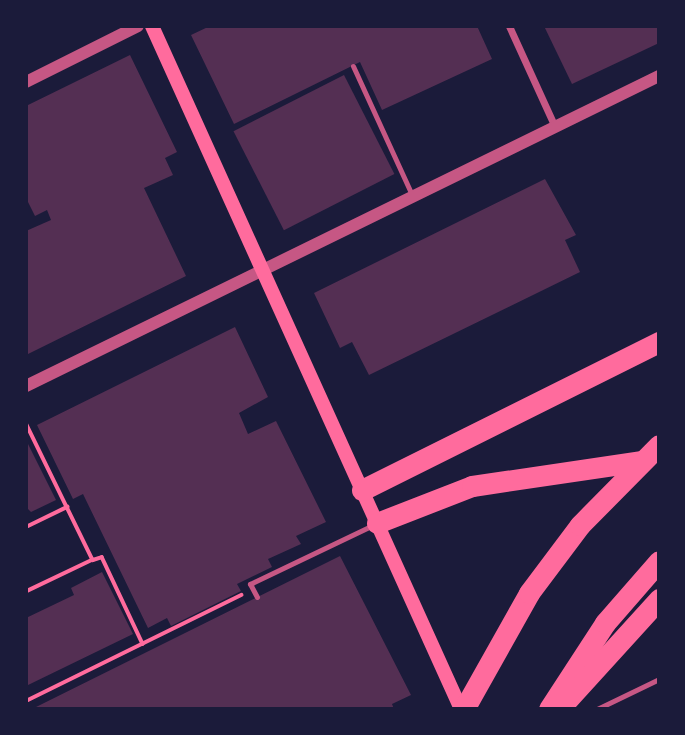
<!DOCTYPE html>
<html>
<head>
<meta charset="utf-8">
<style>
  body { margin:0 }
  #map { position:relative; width:685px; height:735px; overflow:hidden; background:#1b1b3a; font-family:Manrope,sans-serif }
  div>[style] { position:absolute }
  .building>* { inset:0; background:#542f53; transform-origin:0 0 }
  .path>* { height:3.5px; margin:-1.75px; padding:0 1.75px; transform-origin:1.75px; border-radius:1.75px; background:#ff6b9d }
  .service>* { height:5px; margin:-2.5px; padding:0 2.5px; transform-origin:2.5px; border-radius:2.5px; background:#c65784 }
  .minor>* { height:7px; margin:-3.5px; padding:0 3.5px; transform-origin:3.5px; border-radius:3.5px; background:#c65784 }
  .tertiary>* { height:12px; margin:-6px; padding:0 6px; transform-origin:6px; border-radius:6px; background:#c65784 }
  .secondary>* { height:14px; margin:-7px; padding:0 7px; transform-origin:7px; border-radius:7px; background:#ff6b9d }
  .motorway>* { height:21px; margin:-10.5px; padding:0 10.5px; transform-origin:10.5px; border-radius:10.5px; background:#ff6b9d }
  span { translate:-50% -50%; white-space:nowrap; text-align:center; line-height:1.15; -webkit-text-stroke:5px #1b1b3a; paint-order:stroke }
  .frame { position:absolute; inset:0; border:28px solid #1b1b3a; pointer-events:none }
</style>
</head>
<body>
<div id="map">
  <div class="building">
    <i style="clip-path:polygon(210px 26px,477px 26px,492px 59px,382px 110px,360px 62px,234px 124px,191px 35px)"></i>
    <i style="clip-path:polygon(544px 26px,659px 26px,659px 43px,572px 84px)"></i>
    <i style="clip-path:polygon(130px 55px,177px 152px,165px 158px,173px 175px,144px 188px,186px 276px,26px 355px,26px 231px,51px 220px,47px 210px,35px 216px,26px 198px,26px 106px)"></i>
    <i style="left:344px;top:75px;width:111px;height:124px;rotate:63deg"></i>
    <i style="clip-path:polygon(545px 179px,576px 235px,565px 240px,580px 272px,369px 375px,352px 342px,340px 348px,314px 293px)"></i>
    <i style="clip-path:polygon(235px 327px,268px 397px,239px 413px,248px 434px,276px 421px,326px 522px,296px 536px,301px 544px,268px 559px,272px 567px,237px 584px,241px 591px,171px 626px,167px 618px,148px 628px,83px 494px,73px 499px,37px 425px)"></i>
    <i style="clip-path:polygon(26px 440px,56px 500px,31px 512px,26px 507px)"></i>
    <i style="clip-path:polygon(340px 556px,411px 695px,392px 704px,394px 709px,32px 709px)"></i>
    <i style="clip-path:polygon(102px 572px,133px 634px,26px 686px,26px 618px,74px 595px,71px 588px)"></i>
  </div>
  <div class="path">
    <i style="left:26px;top:423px;width:93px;rotate:64deg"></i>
    <i style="left:26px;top:527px;width:46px;rotate:-26deg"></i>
    <i style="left:67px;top:507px;width:59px;rotate:63.9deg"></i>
    <i style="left:93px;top:560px;width:74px;rotate:154.5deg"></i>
    <i style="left:93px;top:560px;width:9px;rotate:-18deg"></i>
    <i style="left:102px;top:557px;width:96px;rotate:64.8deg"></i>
    <i style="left:26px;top:701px;width:240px;rotate:-26.2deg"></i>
  </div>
  <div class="service">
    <i style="left:353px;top:66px;width:144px;rotate:65.4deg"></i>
    <i style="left:257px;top:597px;width:15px;rotate:-118deg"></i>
    <i style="left:250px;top:584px;width:136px;rotate:-25.6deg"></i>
    <i style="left:597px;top:709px;width:69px;rotate:-25.8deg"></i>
  </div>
  <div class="minor">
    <i style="left:509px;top:26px;width:111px;rotate:65.5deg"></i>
  </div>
  <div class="tertiary">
    <i style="left:26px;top:82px;width:125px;rotate:-26.6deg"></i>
    <i style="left:26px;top:386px;width:705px;rotate:-26.09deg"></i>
  </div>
  <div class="secondary">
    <i style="left:152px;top:26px;width:750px;rotate:65.66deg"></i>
  </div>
  <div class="motorway">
    <i style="left:362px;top:490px;width:332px;rotate:-26.5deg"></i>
    <i style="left:377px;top:523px;width:102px;rotate:-21.3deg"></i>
    <i style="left:472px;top:486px;width:172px;rotate:-8.4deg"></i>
    <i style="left:464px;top:709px;width:133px;rotate:-60.7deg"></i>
    <i style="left:529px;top:593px;width:85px;rotate:-53.1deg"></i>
    <i style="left:580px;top:525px;width:112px;rotate:-45.4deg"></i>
    <i style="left:549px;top:709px;width:103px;rotate:-56.9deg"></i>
    <i style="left:605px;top:623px;width:82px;rotate:-48.9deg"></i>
    <i style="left:559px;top:709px;width:149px;rotate:-47.7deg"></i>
  </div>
  <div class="frame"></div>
</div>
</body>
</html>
